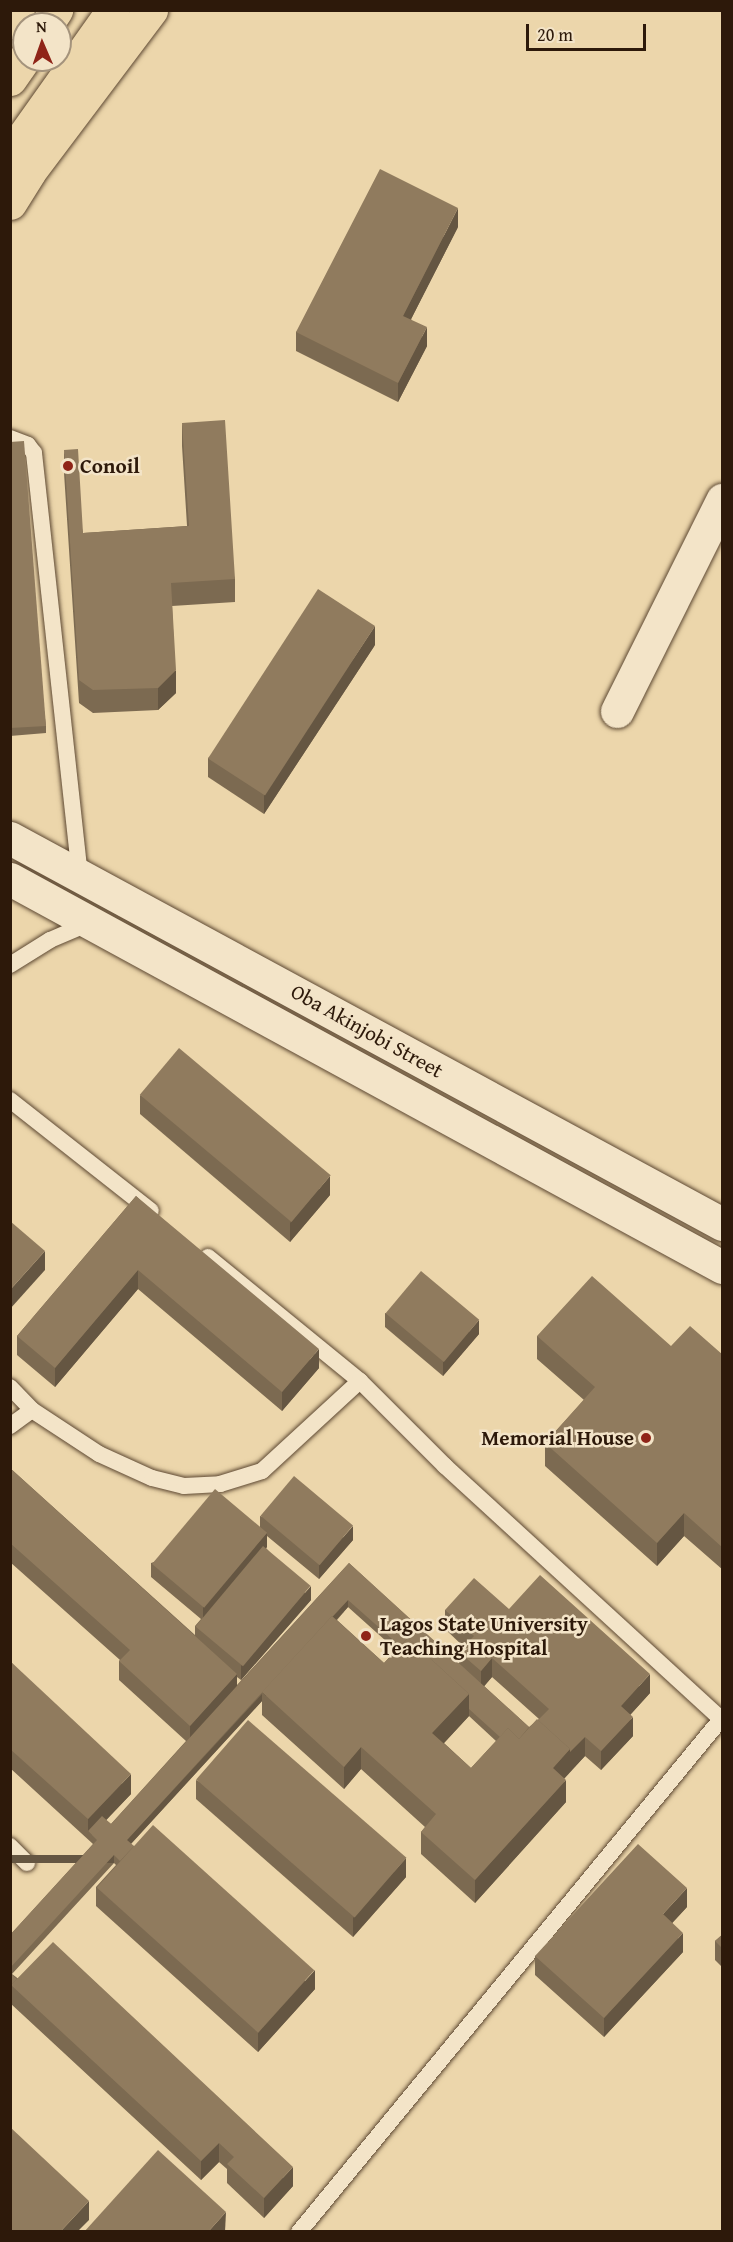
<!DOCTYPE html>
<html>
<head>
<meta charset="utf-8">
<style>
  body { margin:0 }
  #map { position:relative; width:733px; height:2242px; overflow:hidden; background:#ecd6ab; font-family:"Gentium Book Plus",serif }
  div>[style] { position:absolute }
  .roads { filter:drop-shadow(0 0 2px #5d4832) drop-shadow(0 0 2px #5d4832) }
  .lane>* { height:16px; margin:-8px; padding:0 8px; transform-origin:8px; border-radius:8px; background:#f3e4c8 }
  .street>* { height:33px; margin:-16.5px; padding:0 16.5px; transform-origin:16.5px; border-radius:16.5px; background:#f3e4c8 }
  .secondary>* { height:33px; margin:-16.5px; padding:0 16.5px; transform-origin:16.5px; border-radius:16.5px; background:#f3e4c8 }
  .primary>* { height:33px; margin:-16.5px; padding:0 16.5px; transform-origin:16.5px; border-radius:16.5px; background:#ecd6ab }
  .wall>* { inset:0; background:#7c6a51 }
  .shaded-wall>* { inset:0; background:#655642; transform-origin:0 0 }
  .building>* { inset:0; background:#907b5e; transform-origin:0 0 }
  .dots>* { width:16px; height:16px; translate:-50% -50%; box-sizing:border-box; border:3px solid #f3e4c8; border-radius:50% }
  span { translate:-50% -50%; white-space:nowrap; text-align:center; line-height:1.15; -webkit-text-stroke:5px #f3e4c8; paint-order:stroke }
  .poi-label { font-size:21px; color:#2d190a; font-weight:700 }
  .left { translate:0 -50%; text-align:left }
  .right { translate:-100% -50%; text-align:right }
  .street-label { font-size:21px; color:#2d190a }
  .frame { position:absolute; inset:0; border:12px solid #2d190a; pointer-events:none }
  .north { position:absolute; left:12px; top:12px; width:60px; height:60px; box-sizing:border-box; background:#f3e4c8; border:2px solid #a4937c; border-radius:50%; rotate:358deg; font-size:16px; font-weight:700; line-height:24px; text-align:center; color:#2d190a }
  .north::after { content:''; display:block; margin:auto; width:21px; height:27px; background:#8f2418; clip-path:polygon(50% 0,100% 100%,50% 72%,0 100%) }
  .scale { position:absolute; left:526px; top:24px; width:120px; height:27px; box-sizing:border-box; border:3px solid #2d190a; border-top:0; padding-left:8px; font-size:18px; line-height:21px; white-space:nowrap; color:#2d190a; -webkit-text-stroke:4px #f3e4c8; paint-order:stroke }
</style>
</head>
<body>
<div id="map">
  <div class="roads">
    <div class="lane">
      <i style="left:10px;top:438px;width:19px;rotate:21deg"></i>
      <i style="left:28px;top:445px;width:10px;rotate:53deg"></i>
      <i style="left:34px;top:453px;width:424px;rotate:83.8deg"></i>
      <i style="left:10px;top:965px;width:47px;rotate:-32deg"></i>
      <i style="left:50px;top:940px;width:46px;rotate:-23.2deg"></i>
      <i style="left:10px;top:1100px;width:179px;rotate:38.2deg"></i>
      <i style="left:208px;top:1257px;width:196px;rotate:39.2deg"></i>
      <i style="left:360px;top:1381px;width:120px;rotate:45deg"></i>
      <i style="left:445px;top:1466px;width:374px;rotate:42.5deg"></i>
      <i style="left:10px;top:1387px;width:32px;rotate:46deg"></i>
      <i style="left:32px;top:1410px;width:80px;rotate:33.3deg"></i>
      <i style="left:99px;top:1454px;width:58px;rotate:24.4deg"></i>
      <i style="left:152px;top:1478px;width:33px;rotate:14deg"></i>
      <i style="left:184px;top:1486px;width:36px;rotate:-3deg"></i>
      <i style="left:220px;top:1484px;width:44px;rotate:-17.2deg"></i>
      <i style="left:262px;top:1471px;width:133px;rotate:-42.6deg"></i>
      <i style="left:10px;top:1426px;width:27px;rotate:-36deg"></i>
      <i style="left:10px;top:1846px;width:24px;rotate:45deg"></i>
      <i style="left:299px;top:2232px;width:666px;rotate:-50.55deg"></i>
    </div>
    <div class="street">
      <i style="left:617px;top:711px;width:236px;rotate:-63.5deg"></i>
    </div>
    <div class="secondary">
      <i style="left:10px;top:838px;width:810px;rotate:28.46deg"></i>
      <i style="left:10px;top:879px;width:811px;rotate:28.59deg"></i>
    </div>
    <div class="primary">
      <i style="left:10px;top:22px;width:14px;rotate:-56deg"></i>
      <i style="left:47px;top:24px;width:17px;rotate:-57deg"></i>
      <i style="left:10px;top:79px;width:24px;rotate:-55deg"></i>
      <i style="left:10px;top:155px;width:178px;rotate:-54.6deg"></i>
      <i style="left:10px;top:203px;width:36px;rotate:-58deg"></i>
      <i style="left:29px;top:172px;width:203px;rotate:-53deg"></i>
    </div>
  </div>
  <div class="wall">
    <i style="clip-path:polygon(458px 227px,411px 319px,427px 346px,398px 402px,296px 351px,296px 332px)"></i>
    <i style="clip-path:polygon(182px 423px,235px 579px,235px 602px,172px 606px,176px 693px,158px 710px,93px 713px,79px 703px,64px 473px,64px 450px,83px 533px,187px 526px,182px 446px)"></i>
    <i style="clip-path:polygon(10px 442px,46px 726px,46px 733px,10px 736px)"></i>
    <i style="clip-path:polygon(375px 645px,264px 814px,208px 777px,208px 758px)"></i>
    <i style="clip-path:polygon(140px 1095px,330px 1195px,290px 1242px,140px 1114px)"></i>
    <i style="clip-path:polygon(136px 1196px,319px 1368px,282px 1411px,138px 1289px,55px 1387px,17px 1355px,17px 1336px)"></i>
    <i style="clip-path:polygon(385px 1313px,479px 1334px,443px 1376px,385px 1327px)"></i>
    <i style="clip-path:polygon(537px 1336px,671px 1346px,723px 1355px,723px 1570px,684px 1536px,657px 1566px,545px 1466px,545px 1443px,584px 1400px,537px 1359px)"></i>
    <i style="clip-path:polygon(evenodd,10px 1468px,195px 1635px,195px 1626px,201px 1619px,151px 1577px,151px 1563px,260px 1527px,260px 1516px,353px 1540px,319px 1579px,267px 1536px,267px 1547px,266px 1548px,311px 1600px,241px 1680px,237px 1677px,237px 1685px,349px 1563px,459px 1664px,459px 1652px,464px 1647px,445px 1629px,445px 1610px,509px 1609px,650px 1693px,630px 1715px,633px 1736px,601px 1770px,585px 1756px,564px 1778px,566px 1802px,475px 1903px,421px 1854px,421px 1832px,425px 1827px,361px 1769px,344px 1789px,262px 1715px,262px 1701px,131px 1844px,315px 1989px,258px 2052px,96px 1906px,96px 1887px,116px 1865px,114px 1863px,12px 1974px,293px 2186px,264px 2218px,227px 2183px,227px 2169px,219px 2162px,201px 2180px,10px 2003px,10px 1935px,93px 1844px,10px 1768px,10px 1661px,131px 1794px,106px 1820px,111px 1824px,186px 1741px,119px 1680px,119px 1661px,120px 1660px,10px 1562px,10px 1468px,348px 1607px,396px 1650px,384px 1663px,337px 1620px,348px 1607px,10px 1468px,492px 1677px,539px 1719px,529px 1727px,484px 1686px,492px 1677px,10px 1468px,469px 1716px,496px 1741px,471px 1768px,444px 1743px,469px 1716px)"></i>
    <i style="clip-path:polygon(196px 1780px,406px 1877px,353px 1937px,196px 1799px)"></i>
    <i style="clip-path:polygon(687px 1907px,672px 1923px,683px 1952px,604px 2037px,535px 1975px,535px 1956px)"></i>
    <i style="clip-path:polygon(723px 1934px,723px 1968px,715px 1960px,715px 1941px)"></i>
  </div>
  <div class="shaded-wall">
    <i style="clip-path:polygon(458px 208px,458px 227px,403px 335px,403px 316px)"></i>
    <i style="clip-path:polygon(427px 327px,427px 346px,398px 402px,398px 383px)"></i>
    <i style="clip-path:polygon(375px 626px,375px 645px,264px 814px,264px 794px)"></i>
    <i style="clip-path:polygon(176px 670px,176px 693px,158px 710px,158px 688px)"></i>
    <i style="clip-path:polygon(330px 1176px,330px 1195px,290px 1242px,290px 1223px)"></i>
    <i style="clip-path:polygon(45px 1251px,45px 1270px,10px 1309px,10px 1290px)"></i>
    <i style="clip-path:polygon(138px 1270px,138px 1289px,55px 1387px,55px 1368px)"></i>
    <i style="clip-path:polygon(479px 1320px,479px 1334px,443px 1376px,443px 1362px)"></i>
    <i style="clip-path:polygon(319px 1349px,319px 1368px,282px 1411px,282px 1392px)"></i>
    <i style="clip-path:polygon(684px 1513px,684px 1536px,657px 1566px,657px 1543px)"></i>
    <i style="clip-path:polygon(353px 1526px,353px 1540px,319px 1579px,319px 1565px)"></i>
    <i style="clip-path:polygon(267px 1533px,267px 1547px,203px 1621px,203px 1607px)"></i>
    <i style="clip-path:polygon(311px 1586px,311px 1600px,241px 1680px,241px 1666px)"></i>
    <i style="clip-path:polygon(348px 1600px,348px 1607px,266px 1696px,263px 1693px)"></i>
    <i style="clip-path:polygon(492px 1658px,492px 1677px,481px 1690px,481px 1671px)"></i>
    <i style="clip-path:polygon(237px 1674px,237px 1693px,190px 1745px,190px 1726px)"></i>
    <i style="clip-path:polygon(650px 1674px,650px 1693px,621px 1725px,621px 1706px)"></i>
    <i style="clip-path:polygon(262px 1694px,262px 1701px,127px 1848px,127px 1840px)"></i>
    <i style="clip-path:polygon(469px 1694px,469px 1716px,432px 1756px,432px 1733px)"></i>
    <i style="clip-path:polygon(633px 1717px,633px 1736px,601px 1770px,601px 1751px)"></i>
    <i style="clip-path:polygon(585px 1737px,585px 1756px,553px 1791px,553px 1768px,570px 1749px)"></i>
    <i style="clip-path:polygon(361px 1747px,361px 1769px,344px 1789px,344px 1767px)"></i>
    <i style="clip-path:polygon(131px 1774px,131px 1794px,92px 1835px,88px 1831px,88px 1819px)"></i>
    <i style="clip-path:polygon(566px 1780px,566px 1802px,475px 1903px,475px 1880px)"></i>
    <i style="left:114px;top:1855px;width:8px;height:154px;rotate:90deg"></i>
    <i style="clip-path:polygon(406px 1858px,406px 1877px,353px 1937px,353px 1918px)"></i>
    <i style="clip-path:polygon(687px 1888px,687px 1907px,663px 1933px,663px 1914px)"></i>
    <i style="clip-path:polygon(683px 1933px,683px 1952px,604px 2037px,604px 2018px)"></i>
    <i style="clip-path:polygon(315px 1970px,315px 1989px,258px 2052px,258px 2033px)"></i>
    <i style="clip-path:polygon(219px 2143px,219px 2162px,201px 2180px,201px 2161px)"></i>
    <i style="clip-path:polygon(293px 2167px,293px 2186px,264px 2218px,264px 2198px)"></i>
    <i style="clip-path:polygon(89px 2201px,89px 2220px,77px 2232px,60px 2232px)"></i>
    <i style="clip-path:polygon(226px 2212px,225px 2232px,208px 2232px)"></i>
  </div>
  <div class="building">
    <i style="clip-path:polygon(380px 169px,458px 208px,403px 316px,427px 327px,398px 383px,296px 332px)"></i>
    <i style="clip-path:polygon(225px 420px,235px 579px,171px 583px,176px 670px,158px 688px,93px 690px,79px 680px,64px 450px,78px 449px,83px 533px,189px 526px,182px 423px)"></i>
    <i style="clip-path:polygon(24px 441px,46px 726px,10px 728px,10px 442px)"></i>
    <i style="left:318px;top:589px;width:68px;height:202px;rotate:33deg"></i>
    <i style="left:179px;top:1048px;width:198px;height:61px;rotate:40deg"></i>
    <i style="clip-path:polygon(136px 1196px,319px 1349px,282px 1392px,138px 1270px,55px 1368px,17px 1336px)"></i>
    <i style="clip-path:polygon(10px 1221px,45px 1251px,10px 1290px)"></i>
    <i style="left:421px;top:1271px;width:76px;height:55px;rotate:40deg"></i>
    <i style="clip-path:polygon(592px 1276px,671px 1346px,690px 1326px,723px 1355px,723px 1548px,684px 1513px,657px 1543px,545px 1443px,595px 1387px,537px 1336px)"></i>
    <i style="clip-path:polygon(10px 1468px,237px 1674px,190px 1726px,119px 1661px,130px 1650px,10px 1543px)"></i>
    <i style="left:294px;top:1476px;width:77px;height:52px;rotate:40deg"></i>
    <i style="left:215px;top:1489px;width:68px;height:98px;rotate:40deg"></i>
    <i style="left:263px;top:1546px;width:62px;height:105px;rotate:40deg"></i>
    <i style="clip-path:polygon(349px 1563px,529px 1727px,519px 1739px,508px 1728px,500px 1737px,469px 1709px,469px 1694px,408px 1638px,400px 1646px,348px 1600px,333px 1616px,332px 1616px,127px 1840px,134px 1846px,120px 1861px,114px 1855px,10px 1968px,10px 1935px,97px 1840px,88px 1831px,102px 1816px,111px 1824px)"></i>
    <i style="clip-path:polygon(540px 1575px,650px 1674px,621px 1706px,633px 1717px,601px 1751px,585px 1737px,570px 1752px,570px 1749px,538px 1720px,549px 1709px,492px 1658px,481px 1671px,459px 1652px,474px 1636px,445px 1610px,474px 1578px,509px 1609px)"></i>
    <i style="clip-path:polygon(332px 1616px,384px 1663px,408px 1638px,469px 1694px,432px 1733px,471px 1768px,508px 1728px,519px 1739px,537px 1719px,570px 1749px,553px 1768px,566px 1780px,475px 1880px,421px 1832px,436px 1814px,361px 1747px,344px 1767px,262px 1692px)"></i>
    <i style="clip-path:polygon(10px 1661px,131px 1774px,88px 1819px,10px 1749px)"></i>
    <i style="left:248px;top:1720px;width:210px;height:79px;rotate:41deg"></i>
    <i style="left:153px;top:1825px;width:217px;height:84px;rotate:42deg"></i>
    <i style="clip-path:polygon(638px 1844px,687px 1888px,663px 1914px,683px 1933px,604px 2018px,535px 1956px)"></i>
    <i style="clip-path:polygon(723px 1934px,723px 1949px,715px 1941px)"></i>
    <i style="clip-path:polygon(53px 1942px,293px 2167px,264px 2198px,227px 2164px,234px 2157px,219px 2143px,201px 2161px,11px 1985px)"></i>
    <i style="clip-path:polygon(10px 1973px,17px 1979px,11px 1985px,11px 1997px)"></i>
    <i style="clip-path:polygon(10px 2127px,89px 2201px,60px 2232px,10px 2232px)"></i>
    <i style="clip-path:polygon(158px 2150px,226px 2212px,208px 2232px,84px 2232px)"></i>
  </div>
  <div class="dots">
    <i style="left:68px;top:466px;background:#8f2418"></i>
    <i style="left:646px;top:1438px;background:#8f2418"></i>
    <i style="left:366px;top:1636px;background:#8f2418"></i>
  </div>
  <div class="poi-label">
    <span class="left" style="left:80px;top:466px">Conoil</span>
    <span class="right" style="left:634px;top:1438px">Memorial House</span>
    <span class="left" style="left:380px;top:1636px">Lagos State University<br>Teaching Hospital</span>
  </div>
  <div class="street-label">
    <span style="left:367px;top:1031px;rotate:29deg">Oba Akinjobi Street</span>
  </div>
  <div class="frame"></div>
  <div class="north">N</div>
  <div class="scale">20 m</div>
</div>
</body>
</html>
